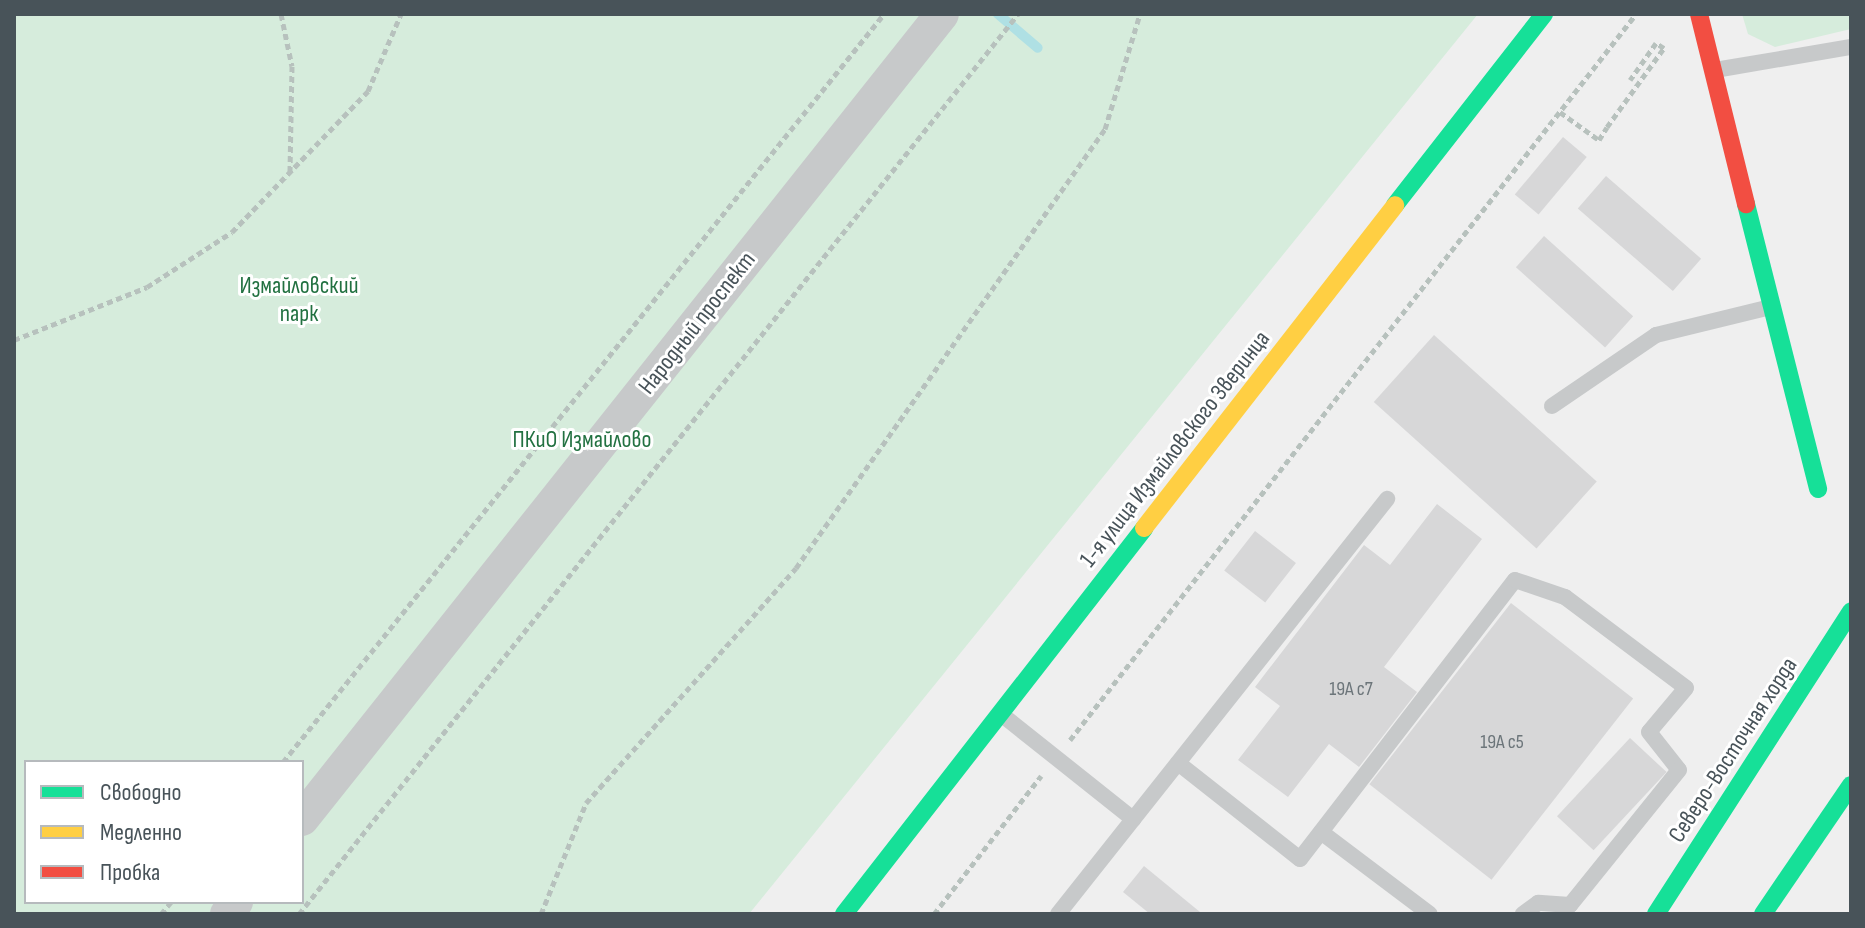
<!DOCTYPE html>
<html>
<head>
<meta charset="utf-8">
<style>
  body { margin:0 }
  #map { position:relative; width:1865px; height:928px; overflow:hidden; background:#efefef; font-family:"Sofia Sans Condensed",sans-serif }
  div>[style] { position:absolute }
  .green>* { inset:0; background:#d6ecdc }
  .stream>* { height:10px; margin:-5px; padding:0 5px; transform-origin:5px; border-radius:5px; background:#afe0e4 }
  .building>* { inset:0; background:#d7d7d8; transform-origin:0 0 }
  .path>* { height:5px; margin-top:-2.5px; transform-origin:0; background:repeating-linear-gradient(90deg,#b7c1bd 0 6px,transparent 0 10px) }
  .lane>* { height:16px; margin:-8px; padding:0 8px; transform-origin:8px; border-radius:8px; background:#c7c9ca }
  .street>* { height:34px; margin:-17px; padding:0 17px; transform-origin:17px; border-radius:17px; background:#c7c9ca }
  .fast>* { height:18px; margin:-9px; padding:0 9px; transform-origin:9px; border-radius:9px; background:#16e098 }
  .slow>* { height:18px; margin:-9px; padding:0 9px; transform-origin:9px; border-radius:9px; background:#ffcf43 }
  .jam>* { height:18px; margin:-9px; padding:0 9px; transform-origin:9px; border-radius:9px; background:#f24e42 }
  .path-bridge>* { height:5px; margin-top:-2.5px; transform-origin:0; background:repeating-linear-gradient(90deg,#b7c1bd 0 6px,transparent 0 10px) }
  span { translate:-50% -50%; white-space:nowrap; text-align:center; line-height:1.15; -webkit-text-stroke:6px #fff; paint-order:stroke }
  .number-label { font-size:20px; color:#6c757a }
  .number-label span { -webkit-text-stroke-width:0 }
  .park-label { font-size:24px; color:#227141 }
  .street-label { font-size:24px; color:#485359 }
  .frame { position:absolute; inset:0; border:16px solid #485359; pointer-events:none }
  .legend { position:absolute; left:24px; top:760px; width:280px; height:144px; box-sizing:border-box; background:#fff; border:2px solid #b6babd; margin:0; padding:10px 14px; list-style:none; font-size:24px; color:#485359 }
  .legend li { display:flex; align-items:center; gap:16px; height:40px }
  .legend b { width:40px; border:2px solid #b6babd }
</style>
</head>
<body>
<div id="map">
  <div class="green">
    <i style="clip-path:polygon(evenodd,14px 14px,1478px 14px,749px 914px,14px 914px,14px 14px,26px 762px,302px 762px,302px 902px,26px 902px,26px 762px)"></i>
    <i style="clip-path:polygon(1742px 14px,1851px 14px,1851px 29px,1775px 47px,1748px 34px)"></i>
  </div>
  <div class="stream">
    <i style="left:998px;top:14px;width:52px;rotate:40.4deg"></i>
  </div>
  <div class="building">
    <i style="left:1563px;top:137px;width:31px;height:75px;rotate:40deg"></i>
    <i style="left:1606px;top:176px;width:126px;height:43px;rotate:41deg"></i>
    <i style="left:1544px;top:236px;width:120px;height:42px;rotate:42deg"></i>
    <i style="left:1434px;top:335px;width:219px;height:90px;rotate:42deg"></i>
    <i style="clip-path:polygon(1437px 504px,1482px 539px,1384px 667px,1417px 692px,1359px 767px,1329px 744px,1288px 797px,1238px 760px,1280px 706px,1255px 687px,1364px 545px,1390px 565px)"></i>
    <i style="left:1255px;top:531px;width:52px;height:50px;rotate:38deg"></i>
    <i style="left:1511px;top:603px;width:155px;height:230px;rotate:38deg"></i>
    <i style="left:1630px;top:738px;width:50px;height:107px;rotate:43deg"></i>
    <i style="clip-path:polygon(1144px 866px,1200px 912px,1198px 914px,1150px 914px,1123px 892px)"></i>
  </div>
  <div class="path">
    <i style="left:281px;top:14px;width:53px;rotate:78.1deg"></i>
    <i style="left:292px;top:66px;width:105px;rotate:91.1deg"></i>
    <i style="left:1560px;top:112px;width:48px;rotate:35.7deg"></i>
    <i style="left:1599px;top:140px;width:15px;rotate:-58deg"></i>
    <i style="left:14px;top:340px;width:143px;rotate:-21.7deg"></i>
    <i style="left:147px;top:287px;width:101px;rotate:-32.9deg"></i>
    <i style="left:232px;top:232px;width:196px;rotate:-46deg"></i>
    <i style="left:368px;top:91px;width:84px;rotate:-66.8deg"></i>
    <i style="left:1070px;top:740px;width:921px;rotate:-52.06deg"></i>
    <i style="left:283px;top:762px;width:960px;rotate:-51.22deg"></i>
    <i style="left:161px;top:914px;width:16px;rotate:-50deg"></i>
    <i style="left:299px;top:914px;width:1152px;rotate:-51.38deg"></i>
    <i style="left:541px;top:914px;width:120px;rotate:-67.9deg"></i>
    <i style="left:586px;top:803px;width:315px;rotate:-48.2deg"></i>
    <i style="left:796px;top:568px;width:537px;rotate:-54.86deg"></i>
    <i style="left:1105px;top:129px;width:120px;rotate:-73.1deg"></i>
    <i style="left:934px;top:914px;width:175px;rotate:-52.2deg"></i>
  </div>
  <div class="lane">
    <i style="left:1715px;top:70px;width:138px;rotate:-9.6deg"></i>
    <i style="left:1552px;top:406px;width:126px;rotate:-34.3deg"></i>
    <i style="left:1656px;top:335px;width:118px;rotate:-13.7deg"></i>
    <i style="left:1001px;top:714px;width:169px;rotate:38.5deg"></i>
    <i style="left:1178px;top:763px;width:155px;rotate:38.2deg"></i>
    <i style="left:1300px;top:859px;width:352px;rotate:-52.4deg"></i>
    <i style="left:1515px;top:580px;width:53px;rotate:18.8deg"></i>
    <i style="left:1565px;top:597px;width:151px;rotate:36.9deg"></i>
    <i style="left:1686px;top:688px;width:57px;rotate:130.1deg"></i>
    <i style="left:1649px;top:732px;width:48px;rotate:51.7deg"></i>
    <i style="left:1679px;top:770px;width:174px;rotate:128.9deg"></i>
    <i style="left:1570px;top:905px;width:32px;rotate:-176deg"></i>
    <i style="left:1538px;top:903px;width:19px;rotate:144deg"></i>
    <i style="left:1321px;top:832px;width:136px;rotate:37deg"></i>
    <i style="left:1058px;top:914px;width:530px;rotate:-51.59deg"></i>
  </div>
  <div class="street">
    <i style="left:302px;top:819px;width:1028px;rotate:-51.51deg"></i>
    <i style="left:227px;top:914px;width:15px;rotate:-53deg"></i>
  </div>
  <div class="fast">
    <i style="left:1746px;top:204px;width:294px;rotate:75.8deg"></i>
    <i style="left:1395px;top:205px;width:242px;rotate:-52deg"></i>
    <i style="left:844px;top:914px;width:489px;rotate:-52.1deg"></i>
    <i style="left:1656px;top:914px;width:360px;rotate:-57.2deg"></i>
    <i style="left:1763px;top:914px;width:156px;rotate:-55.7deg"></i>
  </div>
  <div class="slow">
    <i style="left:1144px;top:528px;width:409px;rotate:-52.1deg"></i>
  </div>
  <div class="jam">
    <i style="left:1699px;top:14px;width:196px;rotate:76.1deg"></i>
  </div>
  <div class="path-bridge">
    <i style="left:1607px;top:127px;width:97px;rotate:-54.2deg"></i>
    <i style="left:1664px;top:48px;width:9px;rotate:-148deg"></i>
    <i style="left:1656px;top:43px;width:45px;rotate:125.1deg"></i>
  </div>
  <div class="number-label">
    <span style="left:1351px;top:689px">19А с7</span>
    <span style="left:1502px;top:742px">19А с5</span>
  </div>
  <div class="park-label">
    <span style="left:299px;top:300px">Измайловский<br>парк</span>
    <span style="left:582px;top:440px">ПКиО Измайлово</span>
  </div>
  <div class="street-label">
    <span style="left:697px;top:323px;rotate:-52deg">Народный проспект</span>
    <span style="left:1175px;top:449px;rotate:-52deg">1-я улица Измайловского Зверинца</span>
    <span style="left:1733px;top:750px;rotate:-57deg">Северо-Восточная хорда</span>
  </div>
  <div class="frame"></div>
  <ul class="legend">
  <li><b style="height:10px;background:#16e098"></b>Свободно</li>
  <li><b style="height:10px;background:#ffcf43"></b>Медленно</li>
  <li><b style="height:10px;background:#f24e42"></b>Пробка</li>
  </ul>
</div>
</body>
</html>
